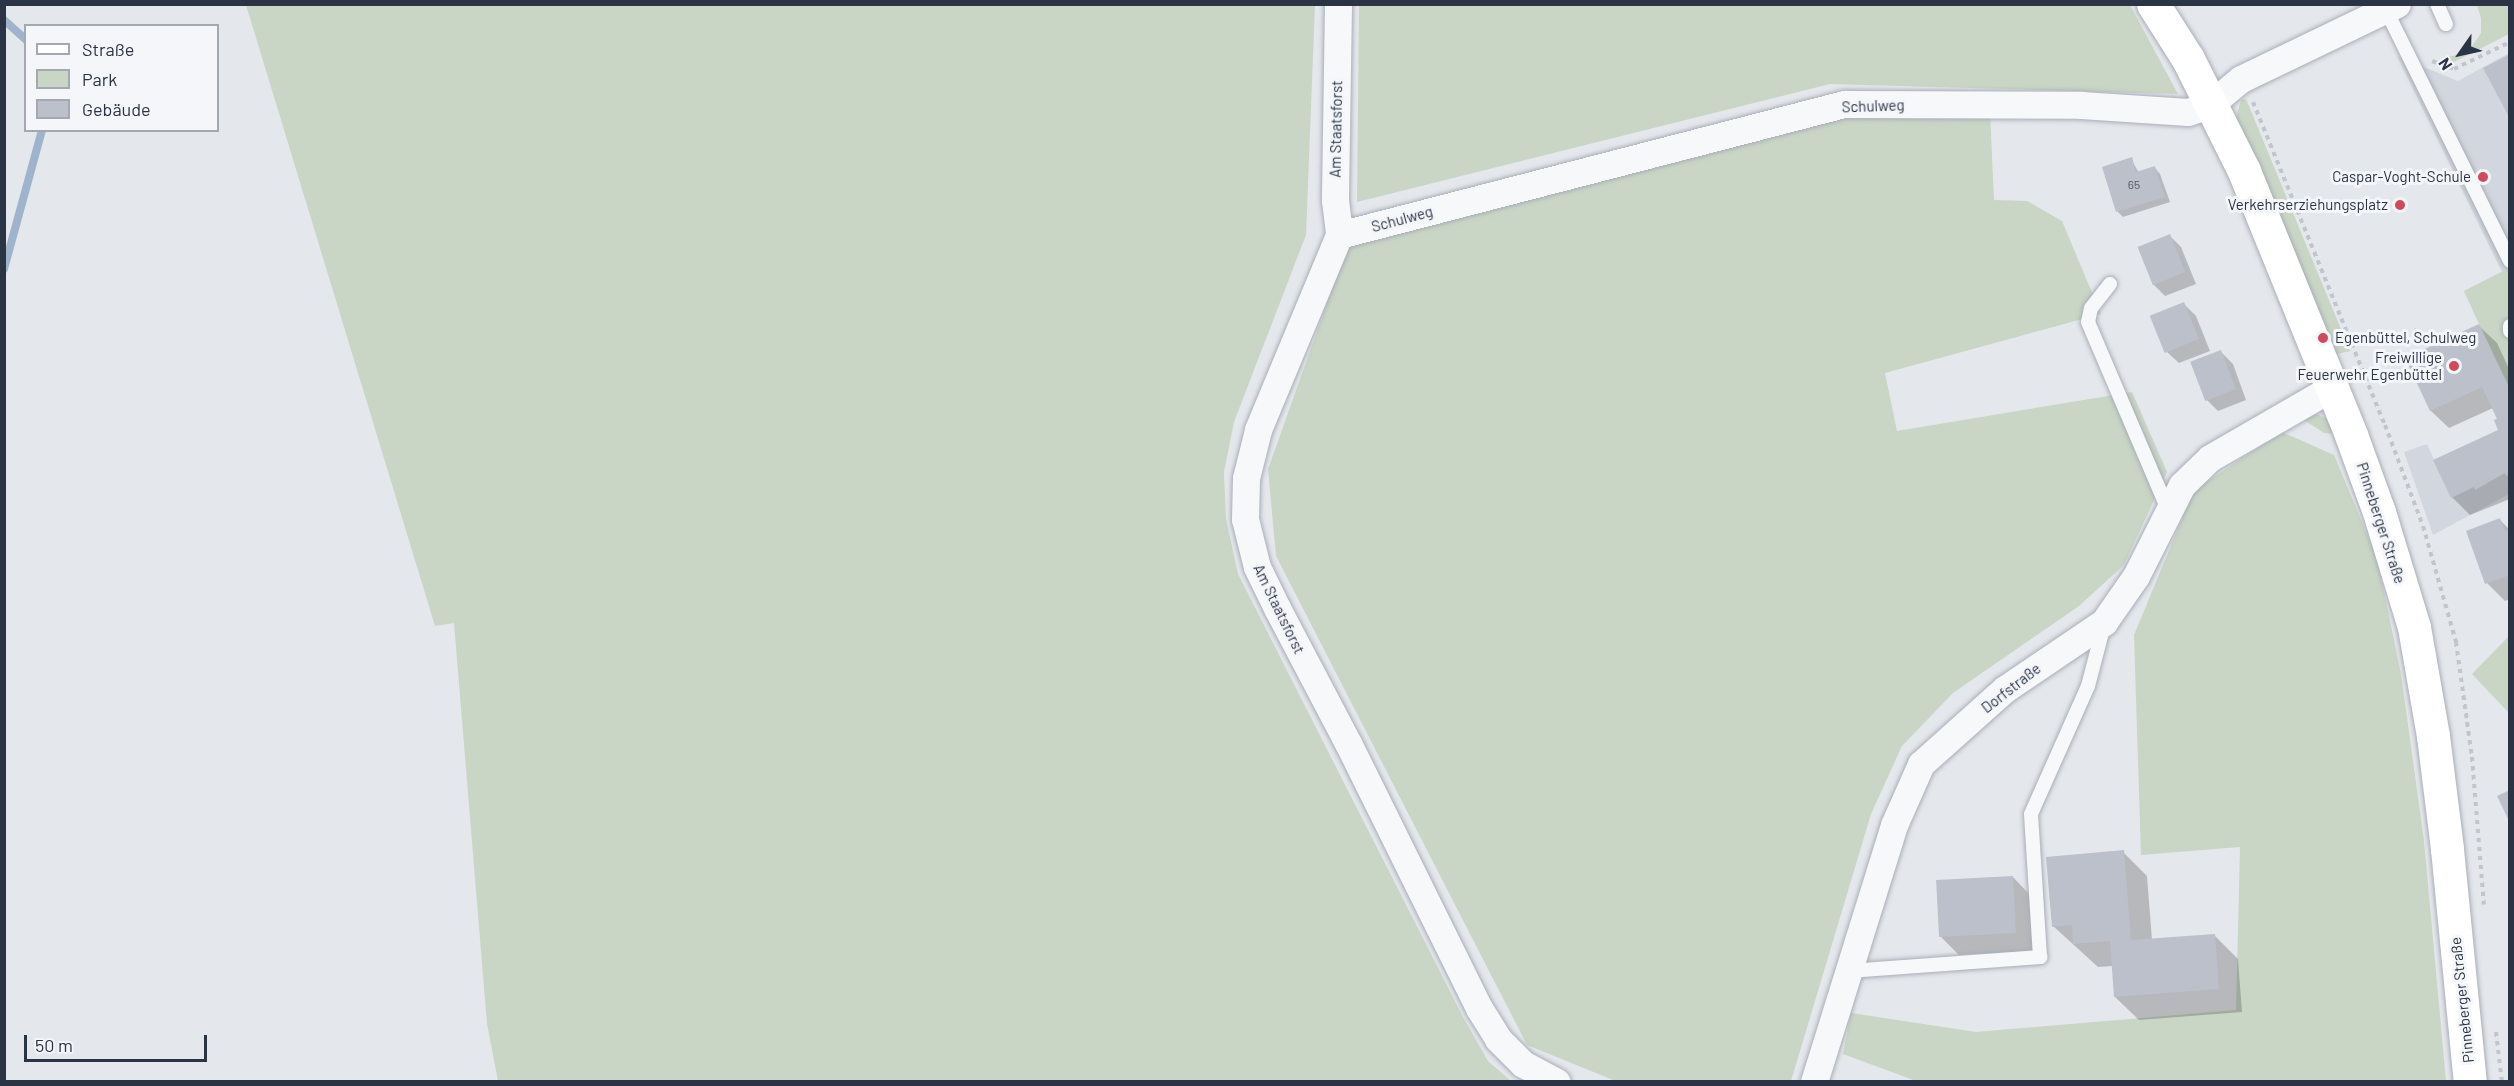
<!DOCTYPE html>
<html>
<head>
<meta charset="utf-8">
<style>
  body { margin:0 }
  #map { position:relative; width:2514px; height:1086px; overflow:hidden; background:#e4e7ec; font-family:Barlow,sans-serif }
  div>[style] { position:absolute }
  .built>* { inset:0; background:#d2d6de }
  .green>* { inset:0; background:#c9d6c5 }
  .shadow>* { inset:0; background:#0003 }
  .stream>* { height:8px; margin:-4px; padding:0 4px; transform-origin:4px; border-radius:4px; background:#9fb4cc }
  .building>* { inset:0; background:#bbc0ca; transform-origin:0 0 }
  .path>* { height:4px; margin-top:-2px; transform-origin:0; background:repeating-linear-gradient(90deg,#c2c5cb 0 4.5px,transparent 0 9px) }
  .roads { filter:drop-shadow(0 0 2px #a9aeb7) drop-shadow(0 0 2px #a9aeb7) }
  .lane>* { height:14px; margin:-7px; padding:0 7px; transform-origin:7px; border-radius:7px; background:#f7f8fa }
  .street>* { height:27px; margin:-13.5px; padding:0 13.5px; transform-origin:13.5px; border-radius:13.5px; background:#f7f8fa }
  .secondary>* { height:33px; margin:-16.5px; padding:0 16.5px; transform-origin:16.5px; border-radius:16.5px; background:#fff }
  .dots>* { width:16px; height:16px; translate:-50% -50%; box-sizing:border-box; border:3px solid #f4f6f9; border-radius:50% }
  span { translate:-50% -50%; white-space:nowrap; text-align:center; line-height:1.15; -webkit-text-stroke:6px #f4f6f9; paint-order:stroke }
  .number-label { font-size:12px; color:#4f5766 }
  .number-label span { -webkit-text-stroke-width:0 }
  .street-label { font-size:15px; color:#2b3445 }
  .poi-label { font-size:15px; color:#2b3445 }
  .right { translate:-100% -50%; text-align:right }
  .left { translate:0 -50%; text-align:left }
  .frame { position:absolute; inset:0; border:6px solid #2b3445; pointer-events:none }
  .legend { position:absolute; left:24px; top:24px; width:195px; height:108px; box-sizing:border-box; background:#f4f6f9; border:2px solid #a4a8b1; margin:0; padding:8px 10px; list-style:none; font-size:18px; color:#2b3445 }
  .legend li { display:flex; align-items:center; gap:12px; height:30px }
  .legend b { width:30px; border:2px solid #a4a8b1 }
  .north { position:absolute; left:2430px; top:24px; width:60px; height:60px; -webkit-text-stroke:4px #f4f6f9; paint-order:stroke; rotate:236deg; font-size:16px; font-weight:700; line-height:24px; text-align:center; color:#2b3445 }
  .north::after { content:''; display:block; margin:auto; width:21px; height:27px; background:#2b3445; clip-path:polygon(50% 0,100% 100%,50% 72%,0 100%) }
  .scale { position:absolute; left:24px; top:1035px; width:183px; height:27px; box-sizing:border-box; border:3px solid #2b3445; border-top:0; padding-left:8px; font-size:18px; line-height:21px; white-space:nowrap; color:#2b3445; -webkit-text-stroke:4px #f4f6f9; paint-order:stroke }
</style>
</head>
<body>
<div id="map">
  <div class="built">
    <i style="clip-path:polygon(2509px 53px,2509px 389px,2464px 291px,2502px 272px,2397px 56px,2458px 81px)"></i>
    <i style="clip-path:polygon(2509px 413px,2509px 494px,2433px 535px,2404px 452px,2427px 444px,2434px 460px,2498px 430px,2494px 420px)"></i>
  </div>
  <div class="green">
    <i style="clip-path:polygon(246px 5px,1315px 5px,1306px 235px,1234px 422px,1224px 472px,1226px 519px,1238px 574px,1463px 1017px,1488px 1061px,1511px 1081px,498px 1081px,487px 1024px,454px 623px,435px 626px)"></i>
    <i style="clip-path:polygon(1359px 5px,2130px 5px,2178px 94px,1830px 84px,1357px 202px)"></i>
    <i style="clip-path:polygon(2477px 5px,2509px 5px,2509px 34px,2448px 65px,2444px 56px,2453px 56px,2470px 49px,2481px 33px,2481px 18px)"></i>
    <i style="clip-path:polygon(2246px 99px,2350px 351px,2337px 354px,2331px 348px,2235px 122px,2241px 100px)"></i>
    <i style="clip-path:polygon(1990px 112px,1994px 200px,2027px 201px,2062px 221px,2101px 314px,1885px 373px,1897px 431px,2132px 392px,2167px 472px,2124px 565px,2079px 606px,1953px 693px,1902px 746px,1871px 814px,1791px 1081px,1618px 1082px,1527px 1045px,1276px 556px,1268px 469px,1347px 247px,1777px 135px,1843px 116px)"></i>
    <i style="clip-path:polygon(2509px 268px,2509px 389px,2464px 291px)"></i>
    <i style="clip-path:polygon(2317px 414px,2334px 423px,2338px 434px,2324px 433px,2304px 420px)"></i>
    <i style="clip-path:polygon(2282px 432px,2334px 455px,2377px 558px,2401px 674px,2424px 841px,2446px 1081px,1916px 1081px,1843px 1054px,1851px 1013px,1976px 1032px,2236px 1010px,2240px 847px,2141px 855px,2134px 635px,2194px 490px)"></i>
    <i style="clip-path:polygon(2509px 636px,2509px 713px,2472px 674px)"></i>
  </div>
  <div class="shadow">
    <i style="clip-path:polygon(2131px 159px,2139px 173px,2155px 168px,2160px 174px,2170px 202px,2123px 217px,2118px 212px,2103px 168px)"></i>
    <i style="clip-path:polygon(2170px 236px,2181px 247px,2196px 284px,2165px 296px,2153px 284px)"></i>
    <i style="clip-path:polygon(2184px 304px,2196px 316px,2210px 351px,2179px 363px,2167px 352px,2152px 317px)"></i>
    <i style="clip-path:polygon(2479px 326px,2497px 343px,2510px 371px,2510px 499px,2470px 515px,2452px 497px,2500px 430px,2499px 419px,2493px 408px,2449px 428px,2431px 411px,2407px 358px)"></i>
    <i style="clip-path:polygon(2221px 352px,2233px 364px,2246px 400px,2218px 411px,2206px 399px)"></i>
    <i style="clip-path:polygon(2500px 520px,2510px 530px,2510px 599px,2505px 601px,2487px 583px)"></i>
    <i style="clip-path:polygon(2123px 852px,2147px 876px,2152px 940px,2214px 935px,2238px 959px,2242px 1012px,2139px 1020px,2115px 997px,2113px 966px,2098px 967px,2053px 926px)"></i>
    <i style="clip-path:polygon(2013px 877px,2030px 895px,2034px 951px,1959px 955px,1941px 937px)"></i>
  </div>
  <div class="stream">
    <i style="left:4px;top:20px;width:30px;rotate:42deg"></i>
    <i style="left:4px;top:269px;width:144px;rotate:-74.7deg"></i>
  </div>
  <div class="building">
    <i style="clip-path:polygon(2510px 54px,2510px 119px,2483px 68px)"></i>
    <i style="clip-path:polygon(2132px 157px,2136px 172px,2155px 166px,2165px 197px,2116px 212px,2102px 167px)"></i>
    <i style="left:2170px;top:234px;width:41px;height:35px;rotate:68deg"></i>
    <i style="left:2184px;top:302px;width:40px;height:37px;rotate:68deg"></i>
    <i style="clip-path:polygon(2479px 324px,2510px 389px,2510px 474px,2506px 476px,2505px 473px,2475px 490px,2474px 487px,2451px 498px,2433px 460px,2498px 430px,2494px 420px,2497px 419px,2482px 387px,2430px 411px,2405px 358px)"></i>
    <i style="left:2221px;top:350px;width:42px;height:33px;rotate:69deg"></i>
    <i style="clip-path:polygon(2500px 518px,2505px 531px,2510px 529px,2510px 575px,2485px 584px,2466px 531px)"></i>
    <i style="clip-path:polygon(2510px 790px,2510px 823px,2497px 796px)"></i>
    <i style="clip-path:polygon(2124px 850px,2131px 940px,2215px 934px,2219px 989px,2114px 997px,2110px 941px,2073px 944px,2072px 925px,2052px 927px,2046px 857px)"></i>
    <i style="left:2013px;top:876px;width:57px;height:77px;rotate:87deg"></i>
  </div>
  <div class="path">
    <i style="left:2432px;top:61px;width:23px;rotate:20deg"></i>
    <i style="left:2454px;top:69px;width:62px;rotate:-25.7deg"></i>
    <i style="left:2253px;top:102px;width:349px;rotate:67.8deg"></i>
    <i style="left:2385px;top:425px;width:108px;rotate:69.4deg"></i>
    <i style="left:2423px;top:526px;width:121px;rotate:74.1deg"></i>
    <i style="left:2456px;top:642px;width:116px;rotate:82.1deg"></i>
    <i style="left:2472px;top:757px;width:148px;rotate:85.4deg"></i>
    <i style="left:2496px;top:1032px;width:50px;rotate:83.2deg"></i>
  </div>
  <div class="roads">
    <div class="lane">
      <i style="left:2437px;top:4px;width:22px;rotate:66deg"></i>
      <i style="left:2386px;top:10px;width:280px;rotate:63.7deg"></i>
      <i style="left:2110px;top:284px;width:31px;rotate:128deg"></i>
      <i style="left:2091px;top:308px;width:14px;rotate:102deg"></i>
      <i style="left:2088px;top:322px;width:204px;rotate:66.9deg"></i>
      <i style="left:2510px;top:326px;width:5px;rotate:90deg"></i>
      <i style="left:1849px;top:971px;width:192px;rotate:-4.2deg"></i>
      <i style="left:2040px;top:957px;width:143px;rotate:-93.6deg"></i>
      <i style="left:2031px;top:814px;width:140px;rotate:-66deg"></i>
      <i style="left:2088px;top:686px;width:63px;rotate:-75.3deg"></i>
    </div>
    <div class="street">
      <i style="left:1338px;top:4px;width:196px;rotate:90.9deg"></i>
      <i style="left:1335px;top:200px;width:35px;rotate:83deg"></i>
      <i style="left:1339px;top:235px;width:211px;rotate:112.6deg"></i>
      <i style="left:1258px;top:430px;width:49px;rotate:104deg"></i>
      <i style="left:1246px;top:478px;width:41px;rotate:91.4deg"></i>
      <i style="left:1245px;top:519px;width:49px;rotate:76deg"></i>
      <i style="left:1257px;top:567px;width:46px;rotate:64deg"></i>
      <i style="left:1277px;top:608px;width:153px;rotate:62.3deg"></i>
      <i style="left:1348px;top:743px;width:296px;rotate:63.7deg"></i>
      <i style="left:1479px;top:1008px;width:36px;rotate:58deg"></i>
      <i style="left:1498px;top:1039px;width:35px;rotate:45deg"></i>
      <i style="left:1523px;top:1064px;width:38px;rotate:28deg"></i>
      <i style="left:1339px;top:235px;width:522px;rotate:-14.54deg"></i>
      <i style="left:1844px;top:104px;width:237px;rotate:0.2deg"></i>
      <i style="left:2081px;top:105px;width:107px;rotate:3.7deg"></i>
      <i style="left:2188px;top:112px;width:24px;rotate:-19deg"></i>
      <i style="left:2211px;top:104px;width:39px;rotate:-40deg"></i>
      <i style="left:2241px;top:79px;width:173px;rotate:-25.7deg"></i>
      <i style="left:1814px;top:1082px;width:269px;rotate:-72.7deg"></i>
      <i style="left:1894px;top:825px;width:67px;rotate:-66.1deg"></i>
      <i style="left:1921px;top:764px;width:113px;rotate:-41.8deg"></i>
      <i style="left:2005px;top:689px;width:120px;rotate:-34.1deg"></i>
      <i style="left:2104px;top:622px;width:56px;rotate:-55.2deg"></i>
      <i style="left:2136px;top:576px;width:102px;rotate:-63.2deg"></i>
      <i style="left:2182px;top:485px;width:39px;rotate:-44deg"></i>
      <i style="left:2210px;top:458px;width:142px;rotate:-30deg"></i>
    </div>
    <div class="secondary">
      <i style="left:2153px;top:4px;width:65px;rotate:57.5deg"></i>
      <i style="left:2188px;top:59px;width:125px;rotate:63.4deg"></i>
      <i style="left:2244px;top:171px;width:285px;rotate:67.9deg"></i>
      <i style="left:2351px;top:435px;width:82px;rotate:70deg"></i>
      <i style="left:2379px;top:512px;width:120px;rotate:73.1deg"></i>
      <i style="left:2414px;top:627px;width:111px;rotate:80.1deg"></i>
      <i style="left:2433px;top:736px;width:114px;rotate:82.9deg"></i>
      <i style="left:2447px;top:849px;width:234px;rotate:84.4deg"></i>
    </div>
  </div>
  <div class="dots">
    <i style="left:2483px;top:177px;background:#d1495b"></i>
    <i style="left:2400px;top:205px;background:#d1495b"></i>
    <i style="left:2323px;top:338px;background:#d1495b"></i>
    <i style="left:2454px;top:366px;background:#d1495b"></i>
  </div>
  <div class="number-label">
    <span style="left:2134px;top:185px">65</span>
  </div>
  <div class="street-label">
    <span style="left:1873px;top:106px;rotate:-2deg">Schulweg</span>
    <span style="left:1336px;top:129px;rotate:-89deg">Am Staatsforst</span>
    <span style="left:1402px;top:219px;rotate:-15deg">Schulweg</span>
    <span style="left:2381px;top:523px;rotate:72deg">Pinneberger Straße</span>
    <span style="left:1279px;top:609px;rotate:64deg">Am Staatsforst</span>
    <span style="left:2011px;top:688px;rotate:-38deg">Dorfstraße</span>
    <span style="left:2462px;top:1000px;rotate:-96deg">Pinneberger Straße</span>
  </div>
  <div class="poi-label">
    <span class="right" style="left:2471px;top:177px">Caspar-Voght-Schule</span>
    <span class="right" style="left:2388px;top:205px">Verkehrserziehungsplatz</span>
    <span class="left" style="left:2335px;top:338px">Egenbüttel, Schulweg</span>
    <span class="right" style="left:2442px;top:366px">Freiwillige<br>Feuerwehr Egenbüttel</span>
  </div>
  <div class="frame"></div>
  <ul class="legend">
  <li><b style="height:8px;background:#fff"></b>Straße</li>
  <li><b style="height:16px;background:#c9d6c5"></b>Park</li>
  <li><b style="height:16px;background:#bbc0ca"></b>Gebäude</li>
  </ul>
  <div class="north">N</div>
  <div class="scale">50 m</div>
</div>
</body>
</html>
